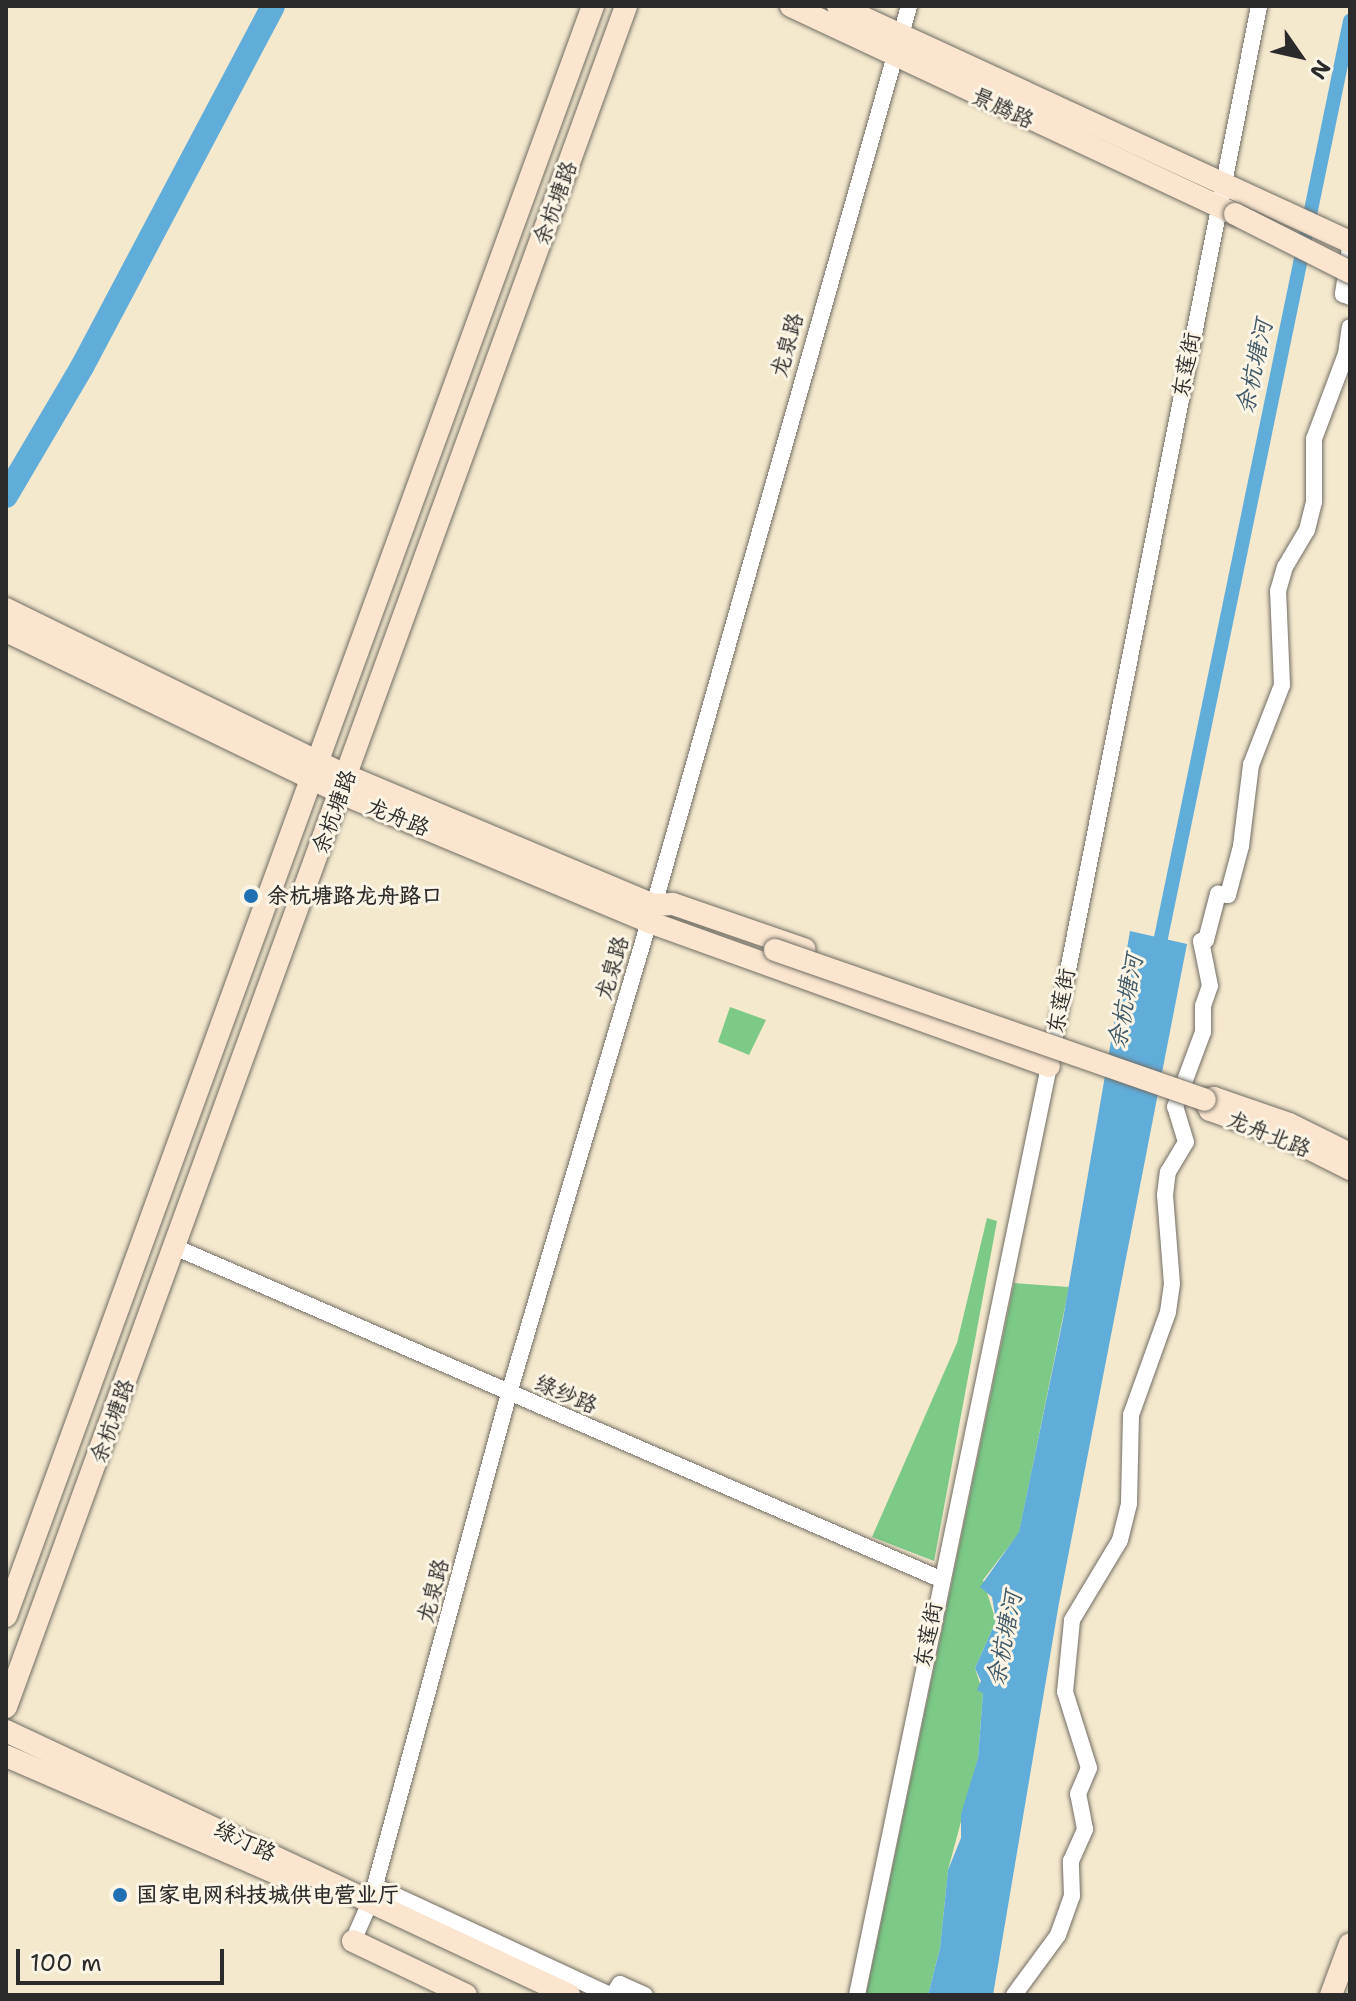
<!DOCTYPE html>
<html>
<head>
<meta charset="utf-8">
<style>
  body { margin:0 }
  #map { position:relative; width:1356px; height:2001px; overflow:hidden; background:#f4e8cd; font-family:"Shantell Sans","LXGW WenKai TC",sans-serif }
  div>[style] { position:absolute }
  .green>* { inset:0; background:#7cc988 }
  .water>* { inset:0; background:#61adda }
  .canal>* { height:14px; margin:-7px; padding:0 7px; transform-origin:7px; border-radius:7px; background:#61adda }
  .river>* { height:24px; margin:-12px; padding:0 12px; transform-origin:12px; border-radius:12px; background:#61adda }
  .roads { filter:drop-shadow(0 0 2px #716d64) drop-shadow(0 0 2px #716d64) }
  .street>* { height:16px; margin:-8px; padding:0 8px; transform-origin:8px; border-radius:8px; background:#fff }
  .secondary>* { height:22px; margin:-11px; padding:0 11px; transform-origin:11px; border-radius:11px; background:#fbe5cf }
  .bridges { filter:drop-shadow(0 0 2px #716d64) drop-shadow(0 0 2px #716d64) }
  .secondary-bridge>* { height:22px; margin:-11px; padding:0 11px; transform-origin:11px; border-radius:11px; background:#fbe5cf }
  .dots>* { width:22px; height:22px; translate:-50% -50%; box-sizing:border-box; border:4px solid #fcf5e5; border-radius:50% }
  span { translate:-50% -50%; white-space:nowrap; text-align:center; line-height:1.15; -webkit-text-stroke:6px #fcf5e5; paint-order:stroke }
  .street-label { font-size:22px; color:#2b2b2b }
  .poi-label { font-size:22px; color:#2b2b2b; font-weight:700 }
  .left { translate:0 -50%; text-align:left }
  .water-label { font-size:24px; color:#3e5868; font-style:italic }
  .frame { position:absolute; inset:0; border:8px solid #2b2b2b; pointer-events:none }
  .north { position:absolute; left:1260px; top:16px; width:80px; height:80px; -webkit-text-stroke:6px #fcf5e5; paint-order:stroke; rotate:124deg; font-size:22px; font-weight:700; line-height:32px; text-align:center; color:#2b2b2b }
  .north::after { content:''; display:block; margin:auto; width:28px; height:36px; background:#2b2b2b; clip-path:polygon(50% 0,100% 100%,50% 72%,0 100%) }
  .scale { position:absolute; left:16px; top:1949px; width:208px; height:36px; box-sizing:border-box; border:4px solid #2b2b2b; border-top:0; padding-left:10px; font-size:24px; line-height:28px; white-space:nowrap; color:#2b2b2b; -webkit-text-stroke:6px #fcf5e5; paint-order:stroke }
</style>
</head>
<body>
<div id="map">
  <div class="green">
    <i style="clip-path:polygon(730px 1007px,766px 1020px,749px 1055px,718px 1042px)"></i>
    <i style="clip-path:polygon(987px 1218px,997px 1221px,934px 1561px,872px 1537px,957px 1343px)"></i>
    <i style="clip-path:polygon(1014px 1283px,1069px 1287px,1019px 1533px,983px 1580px,996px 1621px,975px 1668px,983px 1693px,978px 1758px,948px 1870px,940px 1948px,928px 1995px,866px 1995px)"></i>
  </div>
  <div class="water">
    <i style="clip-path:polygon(1130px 931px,1187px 944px,1059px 1603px,993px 1995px,928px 1995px,940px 1948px,948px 1870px,961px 1838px,961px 1814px,978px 1758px,983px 1693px,977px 1690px,981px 1681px,975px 1668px,996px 1621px,992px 1597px,980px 1587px,1019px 1532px,1063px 1319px)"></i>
  </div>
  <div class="canal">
    <i style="left:1157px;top:957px;width:956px;rotate:-78.35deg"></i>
  </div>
  <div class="river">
    <i style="left:6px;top:496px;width:150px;rotate:-59.5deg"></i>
    <i style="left:82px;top:367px;width:408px;rotate:-62.1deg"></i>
  </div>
  <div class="roads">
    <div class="street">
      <i style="left:1350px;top:247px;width:48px;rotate:98.5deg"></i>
      <i style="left:1343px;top:294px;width:8px;rotate:23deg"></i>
      <i style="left:177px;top:1248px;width:832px;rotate:23.45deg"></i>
      <i style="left:375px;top:1886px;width:259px;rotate:24.9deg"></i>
      <i style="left:353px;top:1941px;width:45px;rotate:-66.3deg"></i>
      <i style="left:371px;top:1900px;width:525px;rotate:-74.77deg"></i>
      <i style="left:509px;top:1393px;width:509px;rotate:-73.45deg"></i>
      <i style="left:654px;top:905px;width:934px;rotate:-74.16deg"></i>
      <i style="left:613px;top:1995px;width:13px;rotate:-58deg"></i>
      <i style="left:620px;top:1984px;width:27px;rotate:24deg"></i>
      <i style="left:857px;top:1995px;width:949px;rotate:-78.32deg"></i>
      <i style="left:1049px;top:1066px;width:1081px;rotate:-78.79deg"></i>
      <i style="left:1014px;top:1995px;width:74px;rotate:-53.7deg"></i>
      <i style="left:1058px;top:1935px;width:41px;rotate:-70.3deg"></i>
      <i style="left:1072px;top:1896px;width:35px;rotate:-92deg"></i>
      <i style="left:1071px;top:1861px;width:35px;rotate:-66deg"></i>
      <i style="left:1085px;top:1829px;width:36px;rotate:-101deg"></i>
      <i style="left:1078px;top:1794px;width:28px;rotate:-67deg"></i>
      <i style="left:1089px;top:1768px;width:80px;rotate:-107.5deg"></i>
      <i style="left:1065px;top:1692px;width:72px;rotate:-84.4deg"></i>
      <i style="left:1072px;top:1620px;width:93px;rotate:-59deg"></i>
      <i style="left:1120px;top:1540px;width:38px;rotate:-76deg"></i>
      <i style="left:1129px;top:1503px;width:88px;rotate:-88.7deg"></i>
      <i style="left:1131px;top:1415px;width:109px;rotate:-70.2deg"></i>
      <i style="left:1168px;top:1312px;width:28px;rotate:-82deg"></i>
      <i style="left:1172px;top:1284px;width:89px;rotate:-94.5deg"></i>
      <i style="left:1165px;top:1195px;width:23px;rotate:-83deg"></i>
      <i style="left:1168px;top:1172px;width:35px;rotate:-59deg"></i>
      <i style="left:1186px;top:1142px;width:37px;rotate:-107deg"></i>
      <i style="left:1175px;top:1107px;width:80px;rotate:-69.5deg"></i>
      <i style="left:1203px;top:1032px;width:26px;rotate:-90deg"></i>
      <i style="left:1203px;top:1006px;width:21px;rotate:-71deg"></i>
      <i style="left:1210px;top:986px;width:46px;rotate:-101.3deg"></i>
      <i style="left:1201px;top:941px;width:5px;rotate:-11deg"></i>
      <i style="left:1206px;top:940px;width:48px;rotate:-75.4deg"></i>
      <i style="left:1218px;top:894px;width:10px;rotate:6deg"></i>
      <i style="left:1228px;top:895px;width:51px;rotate:-75.1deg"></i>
      <i style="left:1241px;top:846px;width:82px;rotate:-83deg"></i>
      <i style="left:1251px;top:765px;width:86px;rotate:-68.8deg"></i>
      <i style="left:1282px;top:685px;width:94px;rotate:-92.4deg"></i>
      <i style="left:1278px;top:591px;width:25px;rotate:-74deg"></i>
      <i style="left:1285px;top:567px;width:43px;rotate:-59.3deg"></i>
      <i style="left:1307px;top:530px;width:29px;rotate:-76deg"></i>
      <i style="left:1314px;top:502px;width:63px;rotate:-90deg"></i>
      <i style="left:1314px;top:439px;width:91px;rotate:-69.4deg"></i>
      <i style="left:1346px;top:354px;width:27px;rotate:-82deg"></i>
    </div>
    <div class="secondary">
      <i style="left:791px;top:6px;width:490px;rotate:25.1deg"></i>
      <i style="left:838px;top:6px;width:564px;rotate:24.75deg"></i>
      <i style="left:6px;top:609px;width:380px;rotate:26.1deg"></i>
      <i style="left:347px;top:776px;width:333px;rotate:22.8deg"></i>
      <i style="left:654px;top:905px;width:19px;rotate:-3deg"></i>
      <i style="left:673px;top:904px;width:139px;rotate:19deg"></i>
      <i style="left:6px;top:631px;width:372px;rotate:25.8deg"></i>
      <i style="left:341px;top:793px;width:334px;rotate:22.7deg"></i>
      <i style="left:649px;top:922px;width:425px;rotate:19.8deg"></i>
      <i style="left:1350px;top:1154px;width:68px;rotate:-153.8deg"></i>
      <i style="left:1289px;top:1124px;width:79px;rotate:-160.9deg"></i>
      <i style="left:1214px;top:1098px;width:9px;rotate:167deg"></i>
      <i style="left:1205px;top:1100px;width:11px;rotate:63deg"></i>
      <i style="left:1210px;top:1110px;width:81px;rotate:19.6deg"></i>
      <i style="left:1286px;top:1137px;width:72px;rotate:26.6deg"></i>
      <i style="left:6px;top:1616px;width:1714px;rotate:-69.97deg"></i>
      <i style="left:6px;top:1707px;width:1810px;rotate:-69.97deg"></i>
      <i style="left:6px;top:1731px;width:622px;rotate:25.12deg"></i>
      <i style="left:6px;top:1756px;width:315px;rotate:23.4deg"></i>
      <i style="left:353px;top:1941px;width:125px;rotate:25.5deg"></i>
      <i style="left:1331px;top:1995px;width:54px;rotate:-69.6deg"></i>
    </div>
  </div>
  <div class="bridges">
    <div class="secondary-bridge">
      <i style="left:1235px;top:214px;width:129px;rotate:26.8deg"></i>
      <i style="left:775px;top:950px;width:455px;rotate:19.2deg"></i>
    </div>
  </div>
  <div class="dots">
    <i style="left:251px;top:896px;background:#1f6fb2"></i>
    <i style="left:120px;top:1895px;background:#1f6fb2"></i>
  </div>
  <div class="street-label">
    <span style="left:1003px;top:108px;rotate:25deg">景腾路</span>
    <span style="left:555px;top:203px;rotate:-70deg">余杭塘路</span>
    <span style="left:787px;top:345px;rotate:-74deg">龙泉路</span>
    <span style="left:1186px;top:365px;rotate:-79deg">东莲街</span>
    <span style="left:334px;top:812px;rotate:-70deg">余杭塘路</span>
    <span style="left:398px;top:817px;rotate:22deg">龙舟路</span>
    <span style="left:612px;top:968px;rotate:-73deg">龙泉路</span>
    <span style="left:1061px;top:1001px;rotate:-79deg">东莲街</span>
    <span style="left:1269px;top:1134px;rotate:22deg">龙舟北路</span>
    <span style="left:566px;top:1394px;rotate:23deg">绿纱路</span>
    <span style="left:112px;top:1421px;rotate:-70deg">余杭塘路</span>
    <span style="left:433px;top:1591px;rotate:-75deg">龙泉路</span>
    <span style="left:928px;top:1635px;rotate:-79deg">东莲街</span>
    <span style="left:245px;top:1841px;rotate:25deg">绿汀路</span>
  </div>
  <div class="poi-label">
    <span class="left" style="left:267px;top:896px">余杭塘路龙舟路口</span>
    <span class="left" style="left:136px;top:1895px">国家电网科技城供电营业厅</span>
  </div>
  <div class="water-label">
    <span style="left:1255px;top:367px;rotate:-78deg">余杭塘河</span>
    <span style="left:1126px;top:1002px;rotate:-79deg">余杭塘河</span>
    <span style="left:1005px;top:1639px;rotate:-79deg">余杭塘河</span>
  </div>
  <div class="frame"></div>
  <div class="north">N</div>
  <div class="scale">100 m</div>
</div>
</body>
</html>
